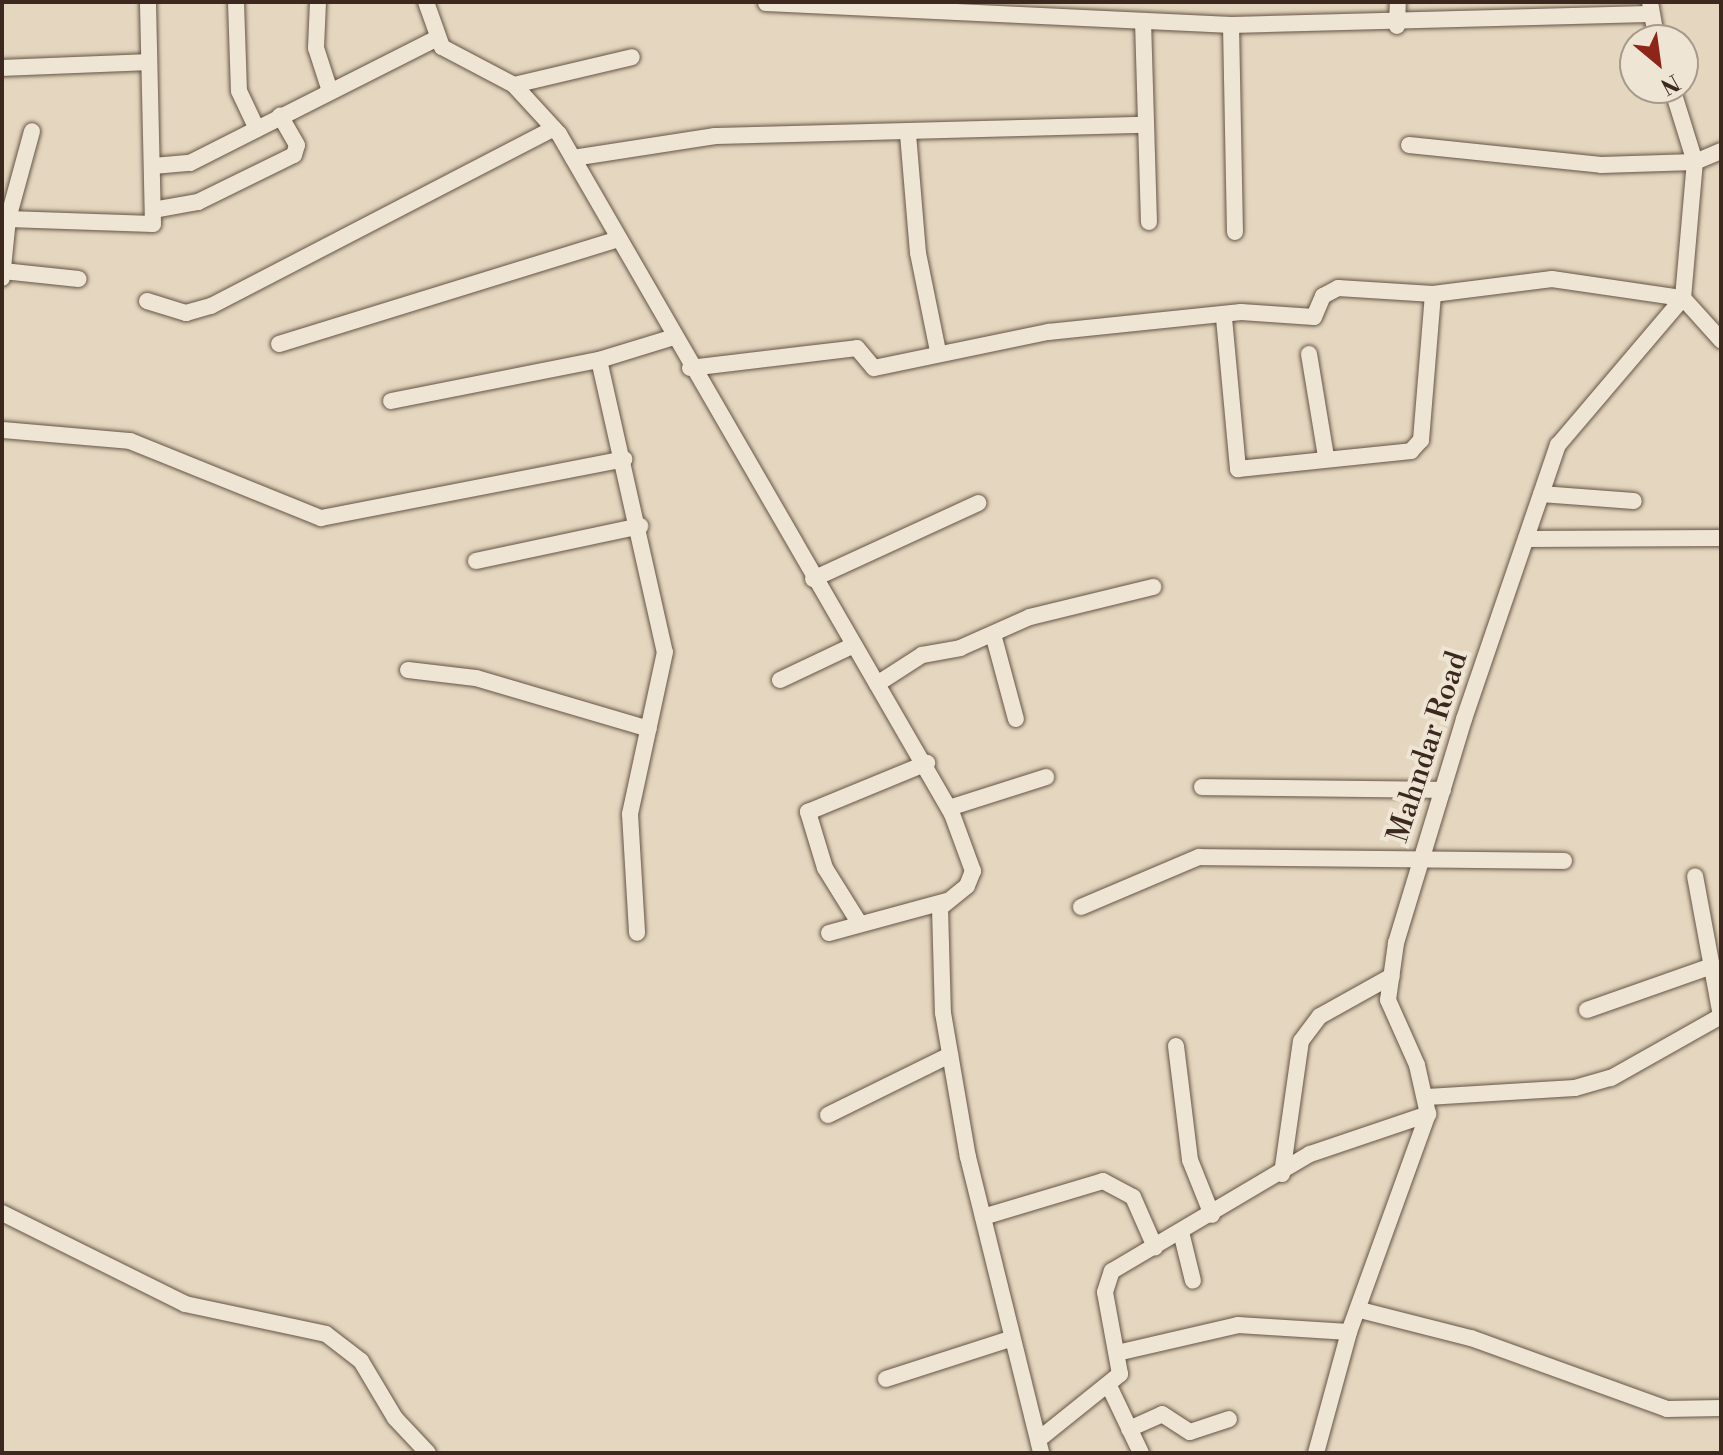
<!DOCTYPE html>
<html>
<head>
<meta charset="utf-8">
<style>
  body { margin:0 }
  #map { position:relative; width:1723px; height:1455px; overflow:hidden; background:#e5d7bf; font-family:"Libre Bodoni",serif }
  div>[style] { position:absolute }
  .roads { filter:drop-shadow(0 0 2px #665446) drop-shadow(0 0 2px #665446) }
  .minor>* { height:16px; margin:-8px; padding:0 8px; transform-origin:8px; border-radius:8px; background:#eee5d5 }
  span { translate:-50% -50%; white-space:nowrap; text-align:center; line-height:1.15; -webkit-text-stroke:8px #eee5d5; paint-order:stroke }
  .street-label { font-size:30px; color:#3c281e }
  .frame { position:absolute; inset:0; border:4px solid #3c281e; pointer-events:none }
  .north { position:absolute; left:1619px; top:24px; width:80px; height:80px; box-sizing:border-box; background:#eee5d5; border:2px solid #a7998c; border-radius:50%; rotate:151deg; font-size:22px; font-weight:700; line-height:32px; text-align:center; color:#3c281e }
  .north::after { content:''; display:block; margin:auto; width:28px; height:36px; background:#8f2418; clip-path:polygon(50% 0,100% 100%,50% 72%,0 100%) }
</style>
</head>
<body>
<div id="map">
  <div class="roads">
    <div class="minor">
      <i style="left:236px;top:2px;width:89px;rotate:88.1deg"></i>
      <i style="left:239px;top:91px;width:42px;rotate:64.7deg"></i>
      <i style="left:318px;top:2px;width:46px;rotate:92.5deg"></i>
      <i style="left:316px;top:48px;width:42px;rotate:72deg"></i>
      <i style="left:426px;top:2px;width:48px;rotate:70.4deg"></i>
      <i style="left:442px;top:47px;width:81px;rotate:27.8deg"></i>
      <i style="left:514px;top:85px;width:67px;rotate:47.4deg"></i>
      <i style="left:559px;top:134px;width:785px;rotate:59.97deg"></i>
      <i style="left:952px;top:814px;width:61px;rotate:69.8deg"></i>
      <i style="left:973px;top:871px;width:16px;rotate:112deg"></i>
      <i style="left:967px;top:886px;width:35px;rotate:141deg"></i>
      <i style="left:940px;top:908px;width:105px;rotate:88.4deg"></i>
      <i style="left:943px;top:1013px;width:146px;rotate:80.2deg"></i>
      <i style="left:968px;top:1157px;width:305px;rotate:76.1deg"></i>
      <i style="left:1650px;top:2px;width:39px;rotate:80deg"></i>
      <i style="left:766px;top:3px;width:466px;rotate:2.7deg"></i>
      <i style="left:1231px;top:25px;width:418px;rotate:-1.5deg"></i>
      <i style="left:1143px;top:21px;width:201px;rotate:88.3deg"></i>
      <i style="left:1231px;top:25px;width:207px;rotate:88.9deg"></i>
      <i style="left:1397px;top:26px;width:24px;rotate:-88deg"></i>
      <i style="left:2px;top:68px;width:147px;rotate:-2.3deg"></i>
      <i style="left:514px;top:85px;width:121px;rotate:-13.3deg"></i>
      <i style="left:908px;top:134px;width:119px;rotate:85.2deg"></i>
      <i style="left:918px;top:253px;width:100px;rotate:78.5deg"></i>
      <i style="left:1409px;top:145px;width:193px;rotate:5.9deg"></i>
      <i style="left:1601px;top:165px;width:94px;rotate:-1.8deg"></i>
      <i style="left:1695px;top:162px;width:28px;rotate:-23deg"></i>
      <i style="left:573px;top:158px;width:144px;rotate:-8.8deg"></i>
      <i style="left:715px;top:136px;width:431px;rotate:-1.5deg"></i>
      <i style="left:153px;top:166px;width:37px;rotate:-5deg"></i>
      <i style="left:190px;top:163px;width:275px;rotate:-26.8deg"></i>
      <i style="left:153px;top:210px;width:46px;rotate:-10.1deg"></i>
      <i style="left:198px;top:202px;width:107px;rotate:-26.1deg"></i>
      <i style="left:294px;top:155px;width:10px;rotate:-73deg"></i>
      <i style="left:297px;top:145px;width:34px;rotate:-120deg"></i>
      <i style="left:2px;top:218px;width:6px;rotate:9deg"></i>
      <i style="left:8px;top:219px;width:91px;rotate:-74.7deg"></i>
      <i style="left:3px;top:271px;width:76px;rotate:6deg"></i>
      <i style="left:2px;top:278px;width:59px;rotate:-84.2deg"></i>
      <i style="left:8px;top:219px;width:145px;rotate:2deg"></i>
      <i style="left:153px;top:224px;width:222px;rotate:-91.3deg"></i>
      <i style="left:147px;top:301px;width:41px;rotate:17.1deg"></i>
      <i style="left:186px;top:313px;width:26px;rotate:-16deg"></i>
      <i style="left:211px;top:306px;width:386px;rotate:-27.4deg"></i>
      <i style="left:1224px;top:318px;width:152px;rotate:84.7deg"></i>
      <i style="left:1238px;top:469px;width:174px;rotate:-5.9deg"></i>
      <i style="left:1411px;top:451px;width:15px;rotate:-48deg"></i>
      <i style="left:1421px;top:440px;width:146px;rotate:-85.3deg"></i>
      <i style="left:279px;top:344px;width:355px;rotate:-17.2deg"></i>
      <i style="left:1309px;top:354px;width:104px;rotate:80.6deg"></i>
      <i style="left:599px;top:360px;width:299px;rotate:77.3deg"></i>
      <i style="left:665px;top:652px;width:166px;rotate:102.2deg"></i>
      <i style="left:630px;top:814px;width:119px;rotate:86.6deg"></i>
      <i style="left:690px;top:368px;width:168px;rotate:-6.8deg"></i>
      <i style="left:857px;top:348px;width:26px;rotate:50deg"></i>
      <i style="left:874px;top:368px;width:178px;rotate:-11.7deg"></i>
      <i style="left:1048px;top:332px;width:194px;rotate:-5.9deg"></i>
      <i style="left:1241px;top:312px;width:73px;rotate:3.9deg"></i>
      <i style="left:1314px;top:317px;width:23px;rotate:-67deg"></i>
      <i style="left:1323px;top:296px;width:17px;rotate:-28deg"></i>
      <i style="left:1338px;top:288px;width:95px;rotate:3.6deg"></i>
      <i style="left:1433px;top:294px;width:120px;rotate:-7.2deg"></i>
      <i style="left:1552px;top:279px;width:132px;rotate:8.3deg"></i>
      <i style="left:1683px;top:298px;width:57px;rotate:47.9deg"></i>
      <i style="left:391px;top:401px;width:212px;rotate:-11.2deg"></i>
      <i style="left:599px;top:360px;width:78px;rotate:-17deg"></i>
      <i style="left:2px;top:430px;width:128px;rotate:4.9deg"></i>
      <i style="left:130px;top:441px;width:206px;rotate:22deg"></i>
      <i style="left:321px;top:518px;width:309px;rotate:-11deg"></i>
      <i style="left:1541px;top:494px;width:93px;rotate:4.3deg"></i>
      <i style="left:1526px;top:539px;width:195px;rotate:-0.3deg"></i>
      <i style="left:476px;top:561px;width:168px;rotate:-12deg"></i>
      <i style="left:813px;top:579px;width:182px;rotate:-24.7deg"></i>
      <i style="left:993px;top:634px;width:88px;rotate:74.9deg"></i>
      <i style="left:408px;top:670px;width:68px;rotate:6.7deg"></i>
      <i style="left:476px;top:678px;width:180px;rotate:16.4deg"></i>
      <i style="left:780px;top:680px;width:80px;rotate:-25.3deg"></i>
      <i style="left:877px;top:684px;width:54px;rotate:-32.8deg"></i>
      <i style="left:922px;top:655px;width:39px;rotate:-10deg"></i>
      <i style="left:960px;top:648px;width:77px;rotate:-23.9deg"></i>
      <i style="left:1030px;top:617px;width:127px;rotate:-13.7deg"></i>
      <i style="left:1202px;top:787px;width:241px;rotate:0.7deg"></i>
      <i style="left:949px;top:808px;width:102px;rotate:-17.7deg"></i>
      <i style="left:1081px;top:907px;width:128px;rotate:-23deg"></i>
      <i style="left:1199px;top:857px;width:365px;rotate:0.6deg"></i>
      <i style="left:858px;top:921px;width:62px;rotate:-121.9deg"></i>
      <i style="left:825px;top:868px;width:59px;rotate:-106.9deg"></i>
      <i style="left:808px;top:812px;width:129px;rotate:-22.4deg"></i>
      <i style="left:829px;top:933px;width:122px;rotate:-15.2deg"></i>
      <i style="left:1587px;top:1010px;width:133px;rotate:-19.4deg"></i>
      <i style="left:1176px;top:1046px;width:115px;rotate:83deg"></i>
      <i style="left:1190px;top:1160px;width:59px;rotate:68.2deg"></i>
      <i style="left:1427px;top:1097px;width:148px;rotate:-3.5deg"></i>
      <i style="left:1575px;top:1088px;width:37px;rotate:-16deg"></i>
      <i style="left:1611px;top:1078px;width:126px;rotate:-29.4deg"></i>
      <i style="left:1721px;top:1016px;width:142px;rotate:-100.5deg"></i>
      <i style="left:828px;top:1115px;width:136px;rotate:-26.2deg"></i>
      <i style="left:1282px;top:1174px;width:134px;rotate:-81.9deg"></i>
      <i style="left:1301px;top:1041px;width:31px;rotate:-53deg"></i>
      <i style="left:1320px;top:1016px;width:82px;rotate:-29.1deg"></i>
      <i style="left:2px;top:1213px;width:204px;rotate:26.4deg"></i>
      <i style="left:185px;top:1304px;width:144px;rotate:12deg"></i>
      <i style="left:326px;top:1334px;width:44px;rotate:37.6deg"></i>
      <i style="left:361px;top:1361px;width:66px;rotate:59.2deg"></i>
      <i style="left:395px;top:1418px;width:48px;rotate:46.7deg"></i>
      <i style="left:983px;top:1217px;width:125px;rotate:-16.7deg"></i>
      <i style="left:1103px;top:1181px;width:34px;rotate:28deg"></i>
      <i style="left:1133px;top:1197px;width:55px;rotate:66.3deg"></i>
      <i style="left:1181px;top:1232px;width:50px;rotate:76.2deg"></i>
      <i style="left:1360px;top:1310px;width:114px;rotate:14.2deg"></i>
      <i style="left:1471px;top:1338px;width:208px;rotate:19.9deg"></i>
      <i style="left:1667px;top:1409px;width:54px;rotate:-1.1deg"></i>
      <i style="left:1117px;top:1353px;width:124px;rotate:-13deg"></i>
      <i style="left:1238px;top:1325px;width:111px;rotate:3.6deg"></i>
      <i style="left:886px;top:1379px;width:130px;rotate:-17.9deg"></i>
      <i style="left:1110px;top:1388px;width:72px;rotate:64.5deg"></i>
      <i style="left:1129px;top:1429px;width:36px;rotate:-24deg"></i>
      <i style="left:1162px;top:1414px;width:33px;rotate:33deg"></i>
      <i style="left:1190px;top:1432px;width:41px;rotate:-18.4deg"></i>
      <i style="left:1043px;top:1436px;width:99px;rotate:-38.8deg"></i>
      <i style="left:1120px;top:1374px;width:83px;rotate:-100.4deg"></i>
      <i style="left:1105px;top:1292px;width:22px;rotate:-72deg"></i>
      <i style="left:1112px;top:1271px;width:230px;rotate:-30.6deg"></i>
      <i style="left:1310px;top:1154px;width:125px;rotate:-18.7deg"></i>
      <i style="left:1316px;top:1453px;width:125px;rotate:-74.7deg"></i>
      <i style="left:1349px;top:1332px;width:232px;rotate:-70.1deg"></i>
      <i style="left:1428px;top:1114px;width:50px;rotate:-102.7deg"></i>
      <i style="left:1417px;top:1065px;width:71px;rotate:-114deg"></i>
      <i style="left:1388px;top:1000px;width:58px;rotate:-82deg"></i>
      <i style="left:1396px;top:943px;width:234px;rotate:-73.1deg"></i>
      <i style="left:1464px;top:719px;width:290px;rotate:-71.1deg"></i>
      <i style="left:1558px;top:445px;width:193px;rotate:-49.6deg"></i>
      <i style="left:1683px;top:298px;width:137px;rotate:-85deg"></i>
      <i style="left:1695px;top:162px;width:77px;rotate:-107.3deg"></i>
    </div>
  </div>
  <div class="street-label">
    <span style="left:1428px;top:747px;rotate:-72deg">Mahndar Road</span>
  </div>
  <div class="frame"></div>
  <div class="north">N</div>
</div>
</body>
</html>
